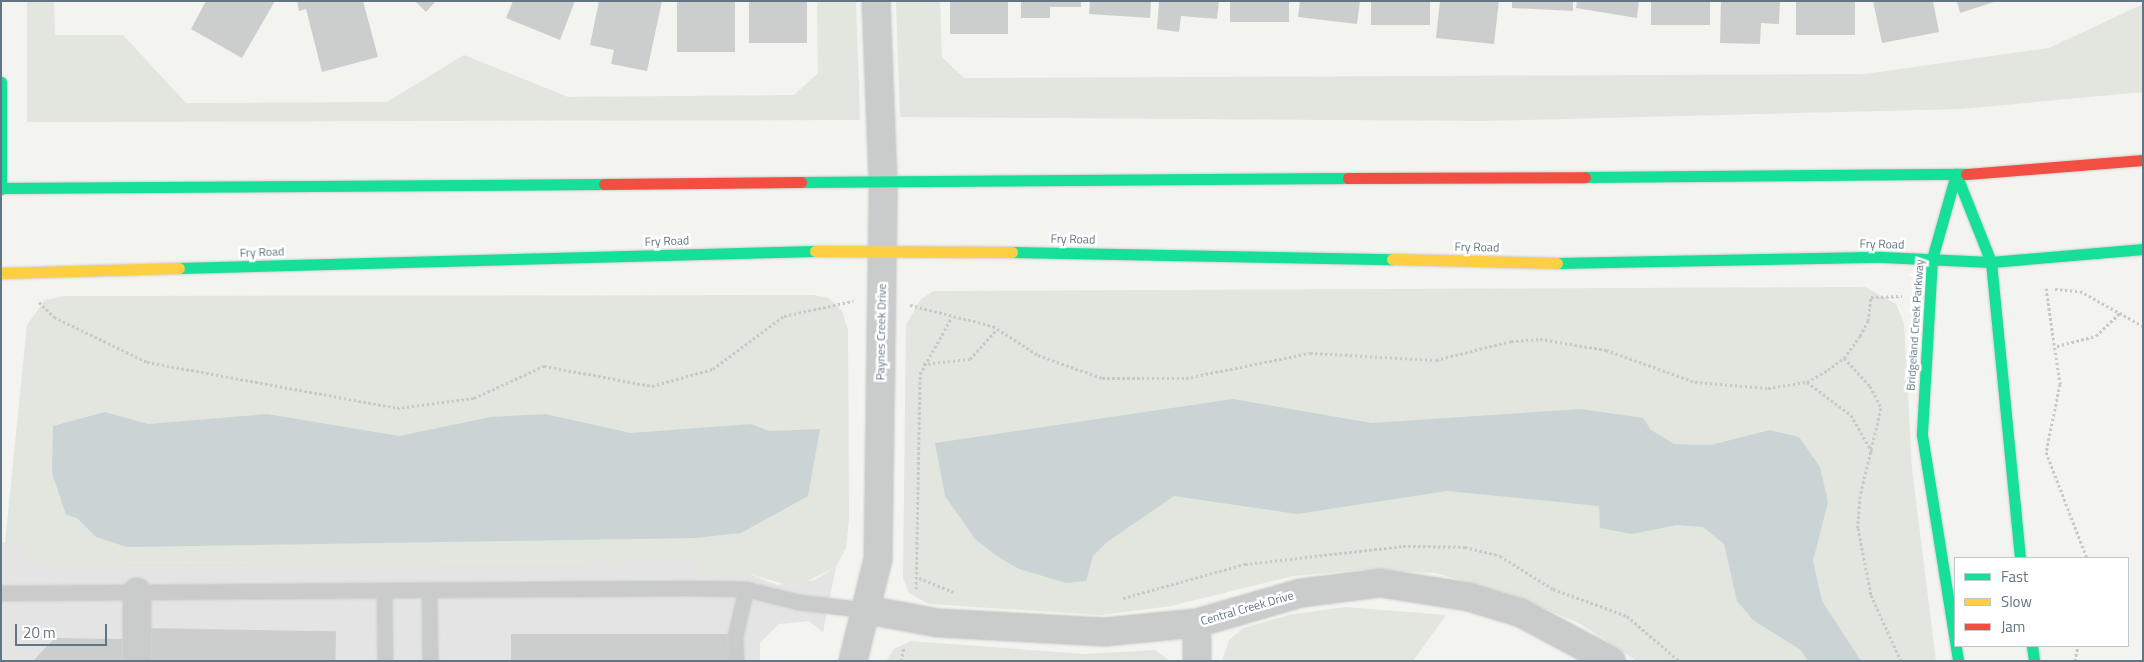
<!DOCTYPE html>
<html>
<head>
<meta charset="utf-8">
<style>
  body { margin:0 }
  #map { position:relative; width:2144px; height:662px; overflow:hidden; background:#f3f3f0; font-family:"Titillium Web",sans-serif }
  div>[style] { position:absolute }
  .built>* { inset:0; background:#e3e4e3 }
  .green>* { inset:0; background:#e2e6de }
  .water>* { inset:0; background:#cad4d5 }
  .building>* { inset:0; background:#cccece; transform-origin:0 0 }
  .path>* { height:3px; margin-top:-1.5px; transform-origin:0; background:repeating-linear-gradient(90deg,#c8c8c9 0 2.5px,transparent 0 5px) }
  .roads { filter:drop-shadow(0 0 1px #cfd1d0) drop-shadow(0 0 1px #cfd1d0) }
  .lane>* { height:15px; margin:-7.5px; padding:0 7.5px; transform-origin:7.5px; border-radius:7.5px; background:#cacccc }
  .street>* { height:28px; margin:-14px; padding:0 14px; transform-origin:14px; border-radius:14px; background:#cacccc }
  .fast>* { height:11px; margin:-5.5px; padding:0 5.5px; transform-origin:5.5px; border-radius:5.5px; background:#16e098 }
  .slow>* { height:11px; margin:-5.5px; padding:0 5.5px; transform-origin:5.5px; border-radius:5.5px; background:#ffcf43 }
  .jam>* { height:11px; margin:-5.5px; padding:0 5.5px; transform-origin:5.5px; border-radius:5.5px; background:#f24e42 }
  span { translate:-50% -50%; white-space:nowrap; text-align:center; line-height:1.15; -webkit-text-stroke:5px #fff; paint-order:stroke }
  .street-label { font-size:12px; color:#617582 }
  .frame { position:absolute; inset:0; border:2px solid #617582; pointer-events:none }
  .legend { position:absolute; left:1954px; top:557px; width:175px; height:90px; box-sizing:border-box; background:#fff; border:1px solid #c0c8cd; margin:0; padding:6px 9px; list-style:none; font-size:15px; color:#617582 }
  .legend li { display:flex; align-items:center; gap:10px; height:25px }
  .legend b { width:25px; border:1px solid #c0c8cd }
  .scale { position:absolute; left:15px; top:624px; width:92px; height:22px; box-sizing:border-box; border:2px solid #617582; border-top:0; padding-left:6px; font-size:15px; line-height:18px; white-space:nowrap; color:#617582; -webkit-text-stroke:4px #fff; paint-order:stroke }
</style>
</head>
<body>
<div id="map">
  <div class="built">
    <i style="clip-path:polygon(1px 542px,22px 545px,43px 563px,695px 561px,697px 574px,749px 574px,777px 585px,815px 580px,836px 567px,823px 632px,809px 621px,779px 624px,760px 643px,760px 661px,1px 661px)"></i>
  </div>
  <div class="green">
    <i style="clip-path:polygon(27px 1px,54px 1px,55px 35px,123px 35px,186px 103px,387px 102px,464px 55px,568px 97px,794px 95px,818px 73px,817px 1px,856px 1px,860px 120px,27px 122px)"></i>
    <i style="clip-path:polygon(896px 1px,940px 1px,942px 57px,964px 78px,1865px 74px,2049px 48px,2143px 4px,2143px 92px,1961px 109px,1484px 121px,900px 117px)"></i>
    <i style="clip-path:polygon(1865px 287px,1896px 304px,1904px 323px,1912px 469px,1936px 661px,1637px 661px,1579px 623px,1510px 594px,1435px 573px,1362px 570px,1293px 576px,1171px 606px,1101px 615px,929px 604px,909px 593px,903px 578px,906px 325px,921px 299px,934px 291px)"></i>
    <i style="clip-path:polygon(813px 295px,829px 298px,842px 311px,848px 330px,849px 518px,846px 548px,836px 567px,795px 587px,749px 574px,697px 574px,695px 561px,43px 563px,28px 558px,22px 545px,5px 543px,27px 325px,45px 300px,65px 296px)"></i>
    <i style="clip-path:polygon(1346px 607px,1446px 615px,1413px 661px,1222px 661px,1229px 640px,1243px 628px,1293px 614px)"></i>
    <i style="clip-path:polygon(911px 641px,1084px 654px,1155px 650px,1170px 661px,886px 661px,894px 649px)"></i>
  </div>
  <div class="water">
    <i style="clip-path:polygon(1233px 399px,1372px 423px,1581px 409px,1643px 418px,1651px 430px,1674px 444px,1711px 445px,1770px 430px,1799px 437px,1820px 467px,1828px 502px,1813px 561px,1822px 601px,1861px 661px,1808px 661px,1801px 650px,1753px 620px,1737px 601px,1724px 544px,1703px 527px,1677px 525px,1632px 534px,1600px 528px,1599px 506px,1447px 491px,1297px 514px,1174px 496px,1107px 542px,1093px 556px,1086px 581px,1066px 583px,1019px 569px,998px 557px,975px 539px,945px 496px,935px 443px)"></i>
    <i style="clip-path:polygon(105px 412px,148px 424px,267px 414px,399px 436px,491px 417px,545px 414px,631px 433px,751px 424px,769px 431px,820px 429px,808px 496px,741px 533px,696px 538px,127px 547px,96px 537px,77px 518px,66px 515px,52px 473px,53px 426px)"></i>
  </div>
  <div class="building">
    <i style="clip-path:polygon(206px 1px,275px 1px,242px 58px,191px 29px)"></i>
    <i style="clip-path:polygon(297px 1px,363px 1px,378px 57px,322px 72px,306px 9px,299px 11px)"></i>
    <i style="clip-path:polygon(415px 1px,436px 1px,426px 12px)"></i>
    <i style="clip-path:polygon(513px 1px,575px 1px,560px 40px,506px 18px)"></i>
    <i style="clip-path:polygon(599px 1px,662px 1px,647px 71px,611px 64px,614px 50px,590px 45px)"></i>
    <i style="left:677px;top:1px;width:58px;height:51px"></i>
    <i style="left:749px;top:1px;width:58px;height:42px"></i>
    <i style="left:950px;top:1px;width:58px;height:33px"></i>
    <i style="clip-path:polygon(1021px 1px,1081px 1px,1081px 7px,1050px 7px,1050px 18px,1021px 18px)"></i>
    <i style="clip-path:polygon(1090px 1px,1151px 1px,1150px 18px,1089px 14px)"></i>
    <i style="clip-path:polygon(1159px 1px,1219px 1px,1217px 19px,1181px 16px,1179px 32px,1157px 29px)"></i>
    <i style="left:1230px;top:1px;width:59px;height:21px"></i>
    <i style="clip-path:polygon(1300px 1px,1360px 1px,1357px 24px,1298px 17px)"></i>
    <i style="left:1371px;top:1px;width:59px;height:24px"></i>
    <i style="clip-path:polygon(1440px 1px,1499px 1px,1494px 44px,1436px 38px)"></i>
    <i style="clip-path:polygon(1512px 1px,1573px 1px,1573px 11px,1512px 8px)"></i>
    <i style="clip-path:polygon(1577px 1px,1639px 1px,1637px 18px,1576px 8px)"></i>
    <i style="left:1651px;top:1px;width:59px;height:24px"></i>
    <i style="clip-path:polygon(1721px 1px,1780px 1px,1779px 24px,1761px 23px,1760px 44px,1720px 43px)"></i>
    <i style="left:1796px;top:1px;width:59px;height:34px"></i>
    <i style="clip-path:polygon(1873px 1px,1933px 1px,1939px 32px,1882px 43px)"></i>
    <i style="clip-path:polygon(1957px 1px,1994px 1px,1994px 2px,1960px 13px)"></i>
    <i style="left:144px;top:628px;width:192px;height:33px;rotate:1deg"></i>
    <i style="left:734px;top:634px;width:27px;height:223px;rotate:90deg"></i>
    <i style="clip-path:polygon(55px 638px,125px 639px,125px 661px,33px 661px)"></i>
  </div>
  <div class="path">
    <i style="left:2046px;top:288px;width:97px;rotate:81.7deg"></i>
    <i style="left:2060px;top:384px;width:69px;rotate:101.6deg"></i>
    <i style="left:2046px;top:452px;width:114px;rotate:68.9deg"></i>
    <i style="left:2055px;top:289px;width:25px;rotate:5deg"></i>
    <i style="left:2080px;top:291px;width:72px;rotate:29.1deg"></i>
    <i style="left:39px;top:302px;width:21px;rotate:45deg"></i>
    <i style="left:54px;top:317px;width:103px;rotate:25.8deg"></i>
    <i style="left:147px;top:362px;width:254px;rotate:10.4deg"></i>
    <i style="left:397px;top:408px;width:78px;rotate:-7.4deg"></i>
    <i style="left:474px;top:398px;width:77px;rotate:-24.6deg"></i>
    <i style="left:544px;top:366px;width:110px;rotate:10.5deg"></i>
    <i style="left:652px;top:386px;width:63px;rotate:-15.6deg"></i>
    <i style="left:713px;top:369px;width:89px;rotate:-36.7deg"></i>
    <i style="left:784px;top:316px;width:71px;rotate:-12.3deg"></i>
    <i style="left:910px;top:305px;width:86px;rotate:14.2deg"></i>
    <i style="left:993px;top:326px;width:54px;rotate:32.8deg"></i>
    <i style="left:1038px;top:355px;width:68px;rotate:19.8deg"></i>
    <i style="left:1102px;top:378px;width:84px"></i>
    <i style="left:1186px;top:378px;width:126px;rotate:-11.4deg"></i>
    <i style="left:1310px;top:353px;width:126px;rotate:3.2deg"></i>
    <i style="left:1436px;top:360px;width:77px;rotate:-14.2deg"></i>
    <i style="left:1511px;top:341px;width:29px;rotate:-4deg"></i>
    <i style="left:1540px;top:339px;width:67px;rotate:9.5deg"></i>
    <i style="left:1606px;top:350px;width:95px;rotate:19.8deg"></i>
    <i style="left:1695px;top:382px;width:73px;rotate:4.7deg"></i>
    <i style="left:1768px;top:388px;width:39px;rotate:-9deg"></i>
    <i style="left:1807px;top:382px;width:24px;rotate:-30deg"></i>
    <i style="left:1828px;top:370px;width:20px;rotate:-37deg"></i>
    <i style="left:1844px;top:358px;width:27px;rotate:-54deg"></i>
    <i style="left:1860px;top:336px;width:17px;rotate:-62deg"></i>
    <i style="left:1868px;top:321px;width:24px;rotate:-83deg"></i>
    <i style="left:1871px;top:297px;width:31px;rotate:-2deg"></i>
    <i style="left:2057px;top:346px;width:40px;rotate:-14.4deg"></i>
    <i style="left:2096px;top:336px;width:35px;rotate:-44deg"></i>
    <i style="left:1844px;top:358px;width:38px;rotate:47deg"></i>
    <i style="left:1870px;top:386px;width:25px;rotate:63deg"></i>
    <i style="left:1881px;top:408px;width:90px;rotate:103.4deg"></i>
    <i style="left:1860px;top:496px;width:32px;rotate:94deg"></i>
    <i style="left:1858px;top:528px;width:68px;rotate:79deg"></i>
    <i style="left:1871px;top:595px;width:72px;rotate:65.6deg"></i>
    <i style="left:923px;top:364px;width:47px;rotate:-6.1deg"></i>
    <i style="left:970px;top:359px;width:40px;rotate:-48deg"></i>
    <i style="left:1807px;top:382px;width:55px;rotate:36.9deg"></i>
    <i style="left:1851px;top:415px;width:43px;rotate:60.4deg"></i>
    <i style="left:919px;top:578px;width:37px;rotate:22deg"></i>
    <i style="left:916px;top:589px;width:215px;rotate:-88.9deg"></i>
    <i style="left:920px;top:374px;width:65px;rotate:-60.7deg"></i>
    <i style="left:1123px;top:598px;width:127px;rotate:-15.6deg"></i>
    <i style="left:1245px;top:564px;width:159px;rotate:-6.5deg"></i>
    <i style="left:1403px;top:546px;width:62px;rotate:0.9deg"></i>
    <i style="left:1465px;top:547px;width:36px;rotate:14deg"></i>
    <i style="left:1500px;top:556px;width:62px;rotate:31.9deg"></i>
    <i style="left:1553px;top:589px;width:79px;rotate:20deg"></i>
    <i style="left:1627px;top:616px;width:69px;rotate:40.9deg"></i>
    <i style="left:901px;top:661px;width:14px;rotate:-78deg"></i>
    <i style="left:2075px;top:661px;width:15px;rotate:-79deg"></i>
  </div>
  <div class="roads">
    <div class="lane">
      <i style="left:384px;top:590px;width:71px;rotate:89.2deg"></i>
      <i style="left:429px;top:590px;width:71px;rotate:89.2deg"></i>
      <i style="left:1px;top:593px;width:689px;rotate:-0.42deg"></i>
      <i style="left:690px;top:588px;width:56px;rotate:1deg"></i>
      <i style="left:746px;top:589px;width:54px;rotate:14deg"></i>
      <i style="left:798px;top:602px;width:70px;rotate:6.5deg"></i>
      <i style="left:736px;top:661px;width:25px;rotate:-92deg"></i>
      <i style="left:735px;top:636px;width:48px;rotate:-76.8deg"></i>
    </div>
    <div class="street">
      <i style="left:868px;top:610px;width:71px;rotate:10.5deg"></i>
      <i style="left:938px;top:623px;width:167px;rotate:3.1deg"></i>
      <i style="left:1105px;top:632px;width:92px;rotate:-5.6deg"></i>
      <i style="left:1197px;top:623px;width:108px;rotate:-16.1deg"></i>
      <i style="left:1301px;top:593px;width:80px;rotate:-7.2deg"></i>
      <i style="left:1380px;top:583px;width:90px;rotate:8.9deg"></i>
      <i style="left:1469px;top:597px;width:54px;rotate:17.1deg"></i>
      <i style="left:1521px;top:613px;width:102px;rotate:28.1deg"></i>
      <i style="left:137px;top:661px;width:69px;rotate:-90deg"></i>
      <i style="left:853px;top:661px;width:105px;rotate:-76.2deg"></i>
      <i style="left:878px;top:559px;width:378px;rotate:-89.2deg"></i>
      <i style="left:883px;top:181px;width:180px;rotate:-92.2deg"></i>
      <i style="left:1197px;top:661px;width:38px;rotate:-90deg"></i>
    </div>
    <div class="fast">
      <i style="left:1px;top:82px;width:107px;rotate:90deg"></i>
      <i style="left:1956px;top:174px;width:88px;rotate:105.8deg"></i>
      <i style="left:1932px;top:259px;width:176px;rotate:93.3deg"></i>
      <i style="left:1922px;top:435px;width:229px;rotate:80.9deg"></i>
      <i style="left:1956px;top:174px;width:95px;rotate:68.3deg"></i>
      <i style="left:1991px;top:262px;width:297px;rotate:84.4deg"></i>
      <i style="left:1585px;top:177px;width:381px;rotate:-0.5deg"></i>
      <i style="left:801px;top:182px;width:547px;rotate:-0.42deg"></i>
      <i style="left:1px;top:188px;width:603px;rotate:-0.38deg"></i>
      <i style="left:1012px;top:252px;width:380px;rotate:1.1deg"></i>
      <i style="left:1557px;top:263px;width:325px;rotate:-1.1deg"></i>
      <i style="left:1882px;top:257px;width:109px;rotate:2.6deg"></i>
      <i style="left:1991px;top:262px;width:153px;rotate:-4.9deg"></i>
      <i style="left:179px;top:268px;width:636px;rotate:-1.53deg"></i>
      <i style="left:2032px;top:646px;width:15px;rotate:82deg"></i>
    </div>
    <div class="slow">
      <i style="left:815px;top:251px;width:197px;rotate:0.3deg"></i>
      <i style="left:1392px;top:259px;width:165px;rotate:1.4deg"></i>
      <i style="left:1px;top:273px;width:178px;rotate:-1.6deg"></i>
    </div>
    <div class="jam">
      <i style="left:1966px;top:174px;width:178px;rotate:-4.5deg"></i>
      <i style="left:1348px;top:178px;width:237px;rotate:-0.2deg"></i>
      <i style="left:604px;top:184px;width:197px;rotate:-0.6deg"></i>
    </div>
  </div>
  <div class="street-label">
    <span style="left:1073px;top:239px;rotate:1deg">Fry Road</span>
    <span style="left:667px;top:241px;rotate:-2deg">Fry Road</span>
    <span style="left:1882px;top:244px;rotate:1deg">Fry Road</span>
    <span style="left:1477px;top:247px;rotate:1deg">Fry Road</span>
    <span style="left:262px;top:252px;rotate:-2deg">Fry Road</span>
    <span style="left:1915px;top:325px;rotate:-86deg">Bridgeland Creek Parkway</span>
    <span style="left:881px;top:332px;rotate:-89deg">Paynes Creek Drive</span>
    <span style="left:1247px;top:608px;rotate:-16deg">Central Creek Drive</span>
  </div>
  <div class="frame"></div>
  <ul class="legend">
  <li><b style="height:6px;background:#16e098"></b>Fast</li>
  <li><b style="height:6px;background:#ffcf43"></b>Slow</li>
  <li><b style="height:6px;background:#f24e42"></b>Jam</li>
  </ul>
  <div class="scale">20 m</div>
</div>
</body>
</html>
